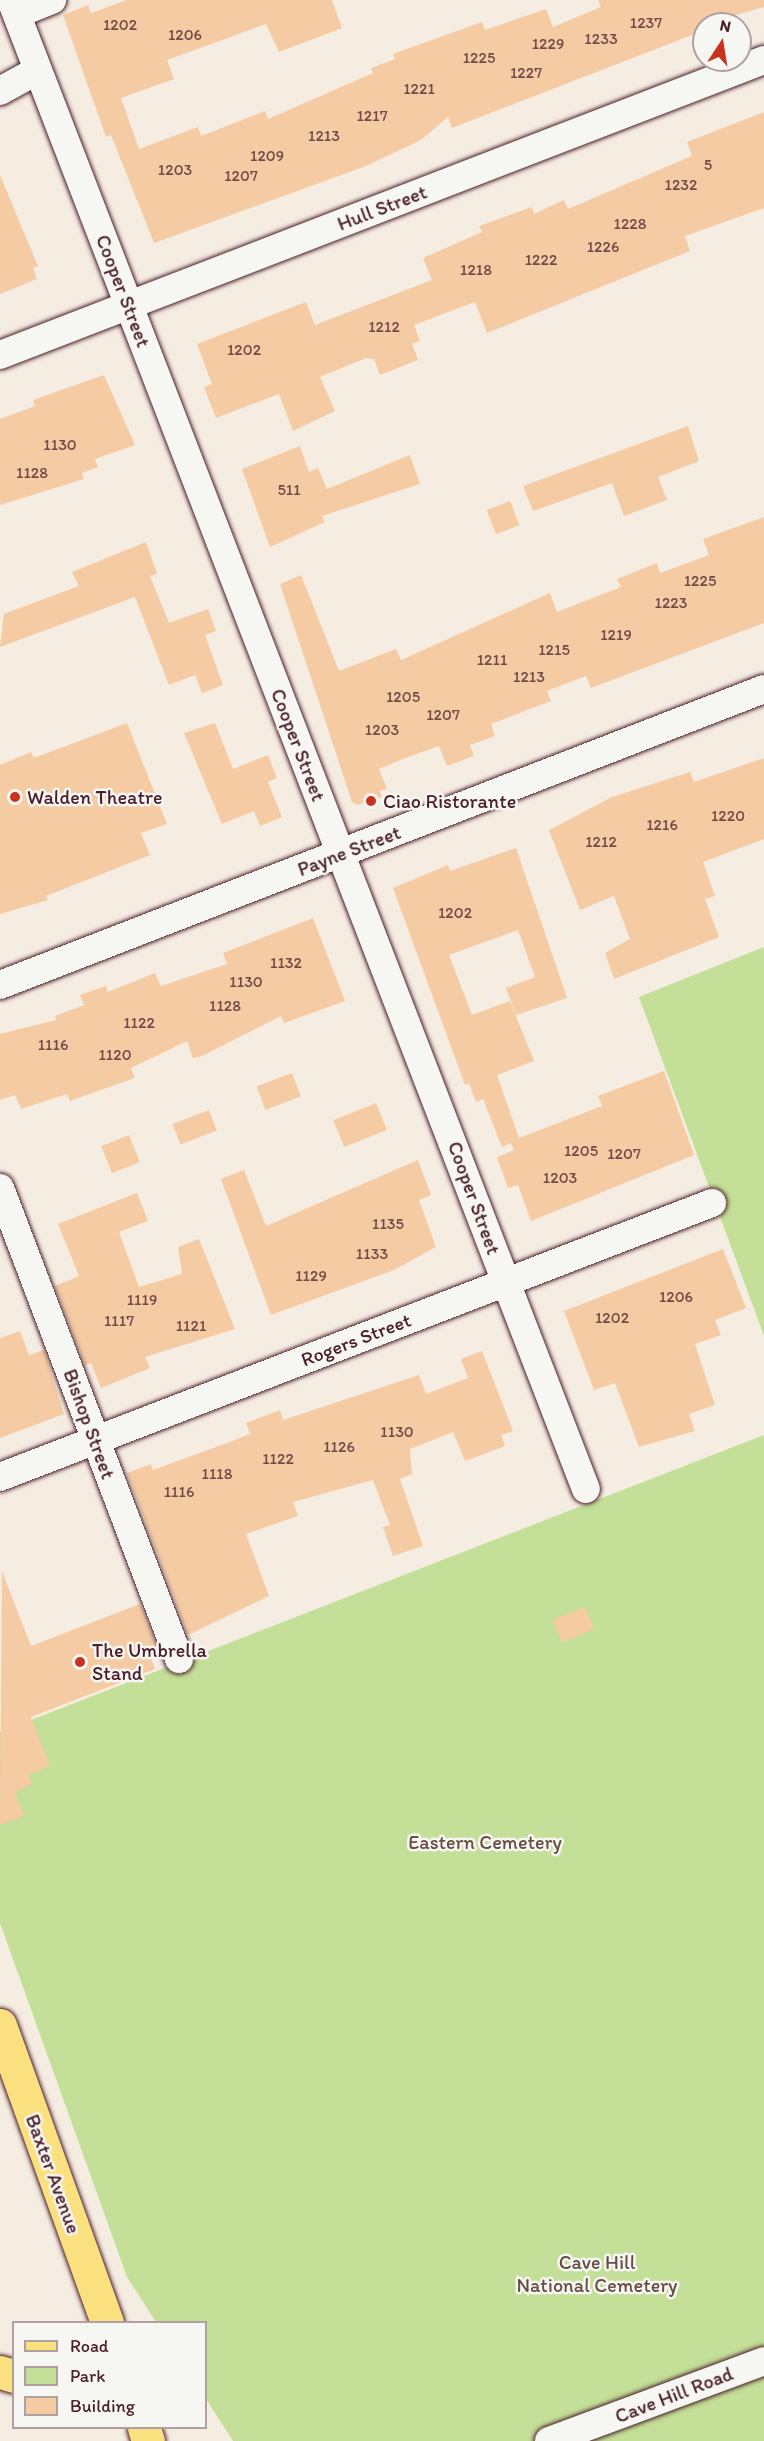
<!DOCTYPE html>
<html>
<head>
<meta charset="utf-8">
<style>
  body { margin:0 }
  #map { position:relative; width:764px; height:2441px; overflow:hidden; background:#f6ede2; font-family:Itim,sans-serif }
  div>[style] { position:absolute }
  .green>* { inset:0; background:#c4df97 }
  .building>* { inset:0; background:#f4cba3; transform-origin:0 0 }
  .roads { filter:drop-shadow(0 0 2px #4a1f2b) drop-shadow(0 0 2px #4a1f2b) }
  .minor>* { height:28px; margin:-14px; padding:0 14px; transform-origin:14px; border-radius:14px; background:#f6f6f2 }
  .major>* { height:33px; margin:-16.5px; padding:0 16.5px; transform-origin:16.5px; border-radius:16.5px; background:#fbe080 }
  .dots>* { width:16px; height:16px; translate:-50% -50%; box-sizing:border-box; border:3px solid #f6f6f2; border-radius:50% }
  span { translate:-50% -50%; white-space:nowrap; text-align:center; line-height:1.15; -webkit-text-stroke:5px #f6f6f2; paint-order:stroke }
  .number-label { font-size:16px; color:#744a49 }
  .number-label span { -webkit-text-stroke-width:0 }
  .street-label { font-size:20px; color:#4a1f2b }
  .poi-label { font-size:20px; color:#4a1f2b }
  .left { translate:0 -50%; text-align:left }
  .park-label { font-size:20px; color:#684f46 }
  .legend { position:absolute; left:12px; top:2321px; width:195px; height:108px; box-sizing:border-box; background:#f6f6f2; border:2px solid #b1a0a2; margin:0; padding:8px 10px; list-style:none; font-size:18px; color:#4a1f2b }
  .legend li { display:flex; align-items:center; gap:12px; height:30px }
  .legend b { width:30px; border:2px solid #b1a0a2 }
  .north { position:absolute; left:692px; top:12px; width:60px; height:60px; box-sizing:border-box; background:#f6f6f2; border:2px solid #b1a0a2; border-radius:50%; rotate:12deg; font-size:16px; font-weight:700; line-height:24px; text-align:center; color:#4a1f2b }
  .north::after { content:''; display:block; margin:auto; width:21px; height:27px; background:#c8321e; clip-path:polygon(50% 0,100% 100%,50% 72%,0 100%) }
</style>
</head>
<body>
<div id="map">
  <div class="green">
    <i style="clip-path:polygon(764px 947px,764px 1336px,639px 997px)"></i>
    <i style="clip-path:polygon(764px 1435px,764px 2441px,233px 2441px,206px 2399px,206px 2322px,156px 2322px,127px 2277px,0 1923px,0 1732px)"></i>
  </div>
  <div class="building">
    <i style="clip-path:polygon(127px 0,332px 0,342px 28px,279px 52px,266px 24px,167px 60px,174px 79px,121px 98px,139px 149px,198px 127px,201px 136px,265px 111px,268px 119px,373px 73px,371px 68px,395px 59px,393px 54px,482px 22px,485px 30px,546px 9px,553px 27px,601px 7px,598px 0,764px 0,764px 7px,704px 24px,704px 30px,674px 42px,452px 128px,448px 117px,421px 140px,366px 166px,154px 243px,111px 135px,106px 137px,63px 15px,88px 5px,91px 13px)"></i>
    <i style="clip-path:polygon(764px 112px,764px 208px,685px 236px,690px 251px,487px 333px,475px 302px,414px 325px,420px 341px,412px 344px,418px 360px,380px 375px,374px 359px,366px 358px,320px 377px,335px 411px,293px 431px,279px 394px,216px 418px,204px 387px,212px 384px,197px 344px,306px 302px,315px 325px,432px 280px,423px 258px,482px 232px,479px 226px,532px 207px,534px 214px,564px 200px,568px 209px,692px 156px,687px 142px)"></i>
    <i style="clip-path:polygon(0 175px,38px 266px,33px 268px,37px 279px,0 294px)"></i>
    <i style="clip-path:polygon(104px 375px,135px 445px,95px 459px,98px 467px,82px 473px,84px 479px,0 505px,0 419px,35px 406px,33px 400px)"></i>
    <i style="clip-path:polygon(688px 426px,699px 461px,658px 477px,667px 500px,624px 516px,612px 483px,533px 511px,523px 486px)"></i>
    <i style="clip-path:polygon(300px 446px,309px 472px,318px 468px,327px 489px,410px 455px,420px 484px,322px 516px,325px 522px,270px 547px,242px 469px)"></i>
    <i style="left:510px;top:501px;width:26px;height:25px;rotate:69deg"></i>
    <i style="clip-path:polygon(764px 517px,764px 623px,591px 688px,586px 676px,547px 691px,551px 701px,491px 724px,495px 736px,470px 745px,474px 756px,447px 766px,439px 746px,405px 758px,379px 769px,387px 789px,380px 791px,382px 797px,358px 805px,352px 802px,280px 584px,301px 575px,339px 671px,396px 649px,401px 660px,550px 593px,557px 612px,621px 587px,617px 579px,657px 563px,660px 573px,709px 555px,703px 539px)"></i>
    <i style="clip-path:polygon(146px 542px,157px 574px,150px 576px,169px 623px,208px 609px,216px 631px,205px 635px,223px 685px,202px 693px,195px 675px,169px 685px,135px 597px,0 647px,4px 614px,79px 586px,72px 572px)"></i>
    <i style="clip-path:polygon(127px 723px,167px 824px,141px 833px,150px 855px,46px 896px,48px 900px,0 914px,0 765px,31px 752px,34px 758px)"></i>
    <i style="clip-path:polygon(215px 723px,233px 769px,268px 755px,277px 778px,268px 782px,282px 817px,260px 826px,254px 811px,222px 824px,184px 733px)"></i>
    <i style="clip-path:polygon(764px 758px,764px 839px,703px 862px,715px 896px,705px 899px,719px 937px,614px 979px,605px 953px,630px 939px,614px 896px,580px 910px,549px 830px,612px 797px,690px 772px,694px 782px)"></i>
    <i style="clip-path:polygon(516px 848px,567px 998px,516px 1015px,506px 988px,535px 977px,518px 930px,449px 955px,472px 1015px,510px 1001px,534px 1061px,497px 1075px,519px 1138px,602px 1106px,598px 1096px,664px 1071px,694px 1155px,531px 1221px,518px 1185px,508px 1188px,497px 1157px,514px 1150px,511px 1143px,502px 1147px,483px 1099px,476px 1102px,469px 1083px,465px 1085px,393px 888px,448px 865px,450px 871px)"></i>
    <i style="clip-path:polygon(313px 918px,345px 1001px,284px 1023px,281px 1016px,202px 1056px,193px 1058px,187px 1041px,131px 1068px,135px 1078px,70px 1101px,67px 1094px,21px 1109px,15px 1095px,0 1100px,0 1034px,56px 1020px,55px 1016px,84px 1005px,80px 995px,106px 986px,108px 992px,155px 973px,161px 986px,227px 964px,223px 953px)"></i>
    <i style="left:292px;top:1073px;width:25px;height:38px;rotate:69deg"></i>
    <i style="left:376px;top:1103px;width:29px;height:46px;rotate:68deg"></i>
    <i style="left:209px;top:1110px;width:22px;height:39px;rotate:69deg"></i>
    <i style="left:129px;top:1135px;width:29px;height:30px;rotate:68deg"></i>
    <i style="clip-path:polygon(418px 1160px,431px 1195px,419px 1200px,436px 1247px,394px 1270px,271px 1315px,221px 1179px,244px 1170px,266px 1226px)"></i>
    <i style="clip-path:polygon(137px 1193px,148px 1221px,119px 1232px,139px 1287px,182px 1274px,178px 1247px,199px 1239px,235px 1329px,145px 1357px,150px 1368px,101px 1388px,91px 1363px,85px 1365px,55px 1286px,79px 1276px,58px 1224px)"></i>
    <i style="clip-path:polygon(723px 1249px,746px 1308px,715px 1320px,721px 1335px,695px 1344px,715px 1405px,689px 1414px,695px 1431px,639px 1447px,615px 1383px,594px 1390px,564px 1311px)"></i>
    <i style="clip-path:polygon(20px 1331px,29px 1355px,44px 1350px,64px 1414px,0 1438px,0 1338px)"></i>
    <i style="clip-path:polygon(482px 1351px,513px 1431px,501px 1435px,505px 1446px,465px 1461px,453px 1432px,410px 1449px,412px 1474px,400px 1479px,423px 1546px,393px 1556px,383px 1527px,390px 1525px,373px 1480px,293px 1502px,298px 1516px,246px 1534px,269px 1596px,188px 1635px,127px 1473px,151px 1464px,153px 1470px,227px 1443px,250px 1434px,246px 1423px,280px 1410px,283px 1420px,419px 1375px,426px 1394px,468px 1378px,461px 1359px)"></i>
    <i style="clip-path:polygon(2px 1571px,31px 1646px,140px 1604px,157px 1646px,148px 1650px,155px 1669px,31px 1717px,50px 1766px,28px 1775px,32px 1784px,15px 1792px,24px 1816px,0 1825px)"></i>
    <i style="left:585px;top:1607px;width:24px;height:35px;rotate:68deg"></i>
  </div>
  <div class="roads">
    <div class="minor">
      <i style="left:11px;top:0;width:1596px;rotate:68.89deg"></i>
      <i style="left:17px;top:14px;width:38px;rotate:-22deg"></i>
      <i style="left:0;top:91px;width:43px;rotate:-28.9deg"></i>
      <i style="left:0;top:355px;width:819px;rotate:-21.11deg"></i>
      <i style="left:0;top:985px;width:819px;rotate:-21.18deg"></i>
      <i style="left:0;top:1188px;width:504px;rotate:69.19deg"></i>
      <i style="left:0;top:1477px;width:763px;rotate:-21.05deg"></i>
      <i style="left:549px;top:2441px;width:229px;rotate:-20.4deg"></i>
    </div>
    <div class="major">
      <i style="left:0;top:2025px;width:316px;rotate:70.2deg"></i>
      <i style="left:0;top:2372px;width:15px;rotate:16deg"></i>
      <i style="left:144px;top:2428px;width:14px;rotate:73deg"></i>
    </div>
  </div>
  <div class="dots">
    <i style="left:15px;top:797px;background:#c8321e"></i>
    <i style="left:371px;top:801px;background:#c8321e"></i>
    <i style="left:80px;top:1662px;background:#c8321e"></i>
  </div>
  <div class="number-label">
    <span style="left:646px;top:23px">1237</span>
    <span style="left:120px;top:25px">1202</span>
    <span style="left:185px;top:35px">1206</span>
    <span style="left:601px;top:39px">1233</span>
    <span style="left:548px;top:44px">1229</span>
    <span style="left:479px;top:58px">1225</span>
    <span style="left:526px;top:73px">1227</span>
    <span style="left:419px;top:89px">1221</span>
    <span style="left:372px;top:116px">1217</span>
    <span style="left:324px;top:136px">1213</span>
    <span style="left:267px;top:156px">1209</span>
    <span style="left:708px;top:165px">5</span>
    <span style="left:175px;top:170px">1203</span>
    <span style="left:241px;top:176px">1207</span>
    <span style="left:681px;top:185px">1232</span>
    <span style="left:630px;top:224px">1228</span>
    <span style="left:603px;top:247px">1226</span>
    <span style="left:541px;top:260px">1222</span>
    <span style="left:476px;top:270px">1218</span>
    <span style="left:384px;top:327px">1212</span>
    <span style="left:244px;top:350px">1202</span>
    <span style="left:60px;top:445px">1130</span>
    <span style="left:32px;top:473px">1128</span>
    <span style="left:289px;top:490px">511</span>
    <span style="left:700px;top:581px">1225</span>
    <span style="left:671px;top:603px">1223</span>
    <span style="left:616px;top:635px">1219</span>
    <span style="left:554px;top:650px">1215</span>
    <span style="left:492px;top:660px">1211</span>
    <span style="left:529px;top:677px">1213</span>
    <span style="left:403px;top:697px">1205</span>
    <span style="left:443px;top:715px">1207</span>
    <span style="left:382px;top:730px">1203</span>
    <span style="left:728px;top:816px">1220</span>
    <span style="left:662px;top:825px">1216</span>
    <span style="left:601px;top:842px">1212</span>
    <span style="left:455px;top:913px">1202</span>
    <span style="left:286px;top:963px">1132</span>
    <span style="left:246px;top:982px">1130</span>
    <span style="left:225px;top:1006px">1128</span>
    <span style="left:139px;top:1023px">1122</span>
    <span style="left:53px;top:1045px">1116</span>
    <span style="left:115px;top:1055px">1120</span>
    <span style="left:581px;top:1151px">1205</span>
    <span style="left:624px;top:1154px">1207</span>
    <span style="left:560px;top:1178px">1203</span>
    <span style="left:388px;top:1224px">1135</span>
    <span style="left:372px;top:1254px">1133</span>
    <span style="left:311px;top:1276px">1129</span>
    <span style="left:676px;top:1297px">1206</span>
    <span style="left:142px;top:1300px">1119</span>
    <span style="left:612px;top:1318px">1202</span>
    <span style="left:119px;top:1321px">1117</span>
    <span style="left:191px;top:1326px">1121</span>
    <span style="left:397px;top:1432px">1130</span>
    <span style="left:339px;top:1447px">1126</span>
    <span style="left:278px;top:1459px">1122</span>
    <span style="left:217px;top:1474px">1118</span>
    <span style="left:179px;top:1492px">1116</span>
  </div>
  <div class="street-label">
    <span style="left:382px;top:208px;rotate:-21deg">Hull Street</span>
    <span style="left:123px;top:291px;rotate:69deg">Cooper Street</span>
    <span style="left:298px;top:745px;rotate:69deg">Cooper Street</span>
    <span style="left:349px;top:851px;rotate:-21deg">Payne Street</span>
    <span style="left:474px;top:1198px;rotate:70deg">Cooper Street</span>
    <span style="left:356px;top:1340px;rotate:-21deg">Rogers Street</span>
    <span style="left:89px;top:1424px;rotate:70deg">Bishop Street</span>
    <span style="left:53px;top:2174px;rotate:70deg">Baxter Avenue</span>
    <span style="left:674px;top:2395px;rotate:-21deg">Cave Hill Road</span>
  </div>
  <div class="poi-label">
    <span class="left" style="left:27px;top:797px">Walden Theatre</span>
    <span class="left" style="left:383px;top:801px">Ciao Ristorante</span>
    <span class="left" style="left:92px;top:1662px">The Umbrella<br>Stand</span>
  </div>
  <div class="park-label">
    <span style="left:485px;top:1842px">Eastern Cemetery</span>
    <span style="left:597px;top:2274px">Cave Hill<br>National Cemetery</span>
  </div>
  <ul class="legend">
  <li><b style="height:8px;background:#fbe080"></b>Road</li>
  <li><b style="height:16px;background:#c4df97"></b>Park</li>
  <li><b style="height:16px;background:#f4cba3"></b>Building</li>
  </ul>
  <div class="north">N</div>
</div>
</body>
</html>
